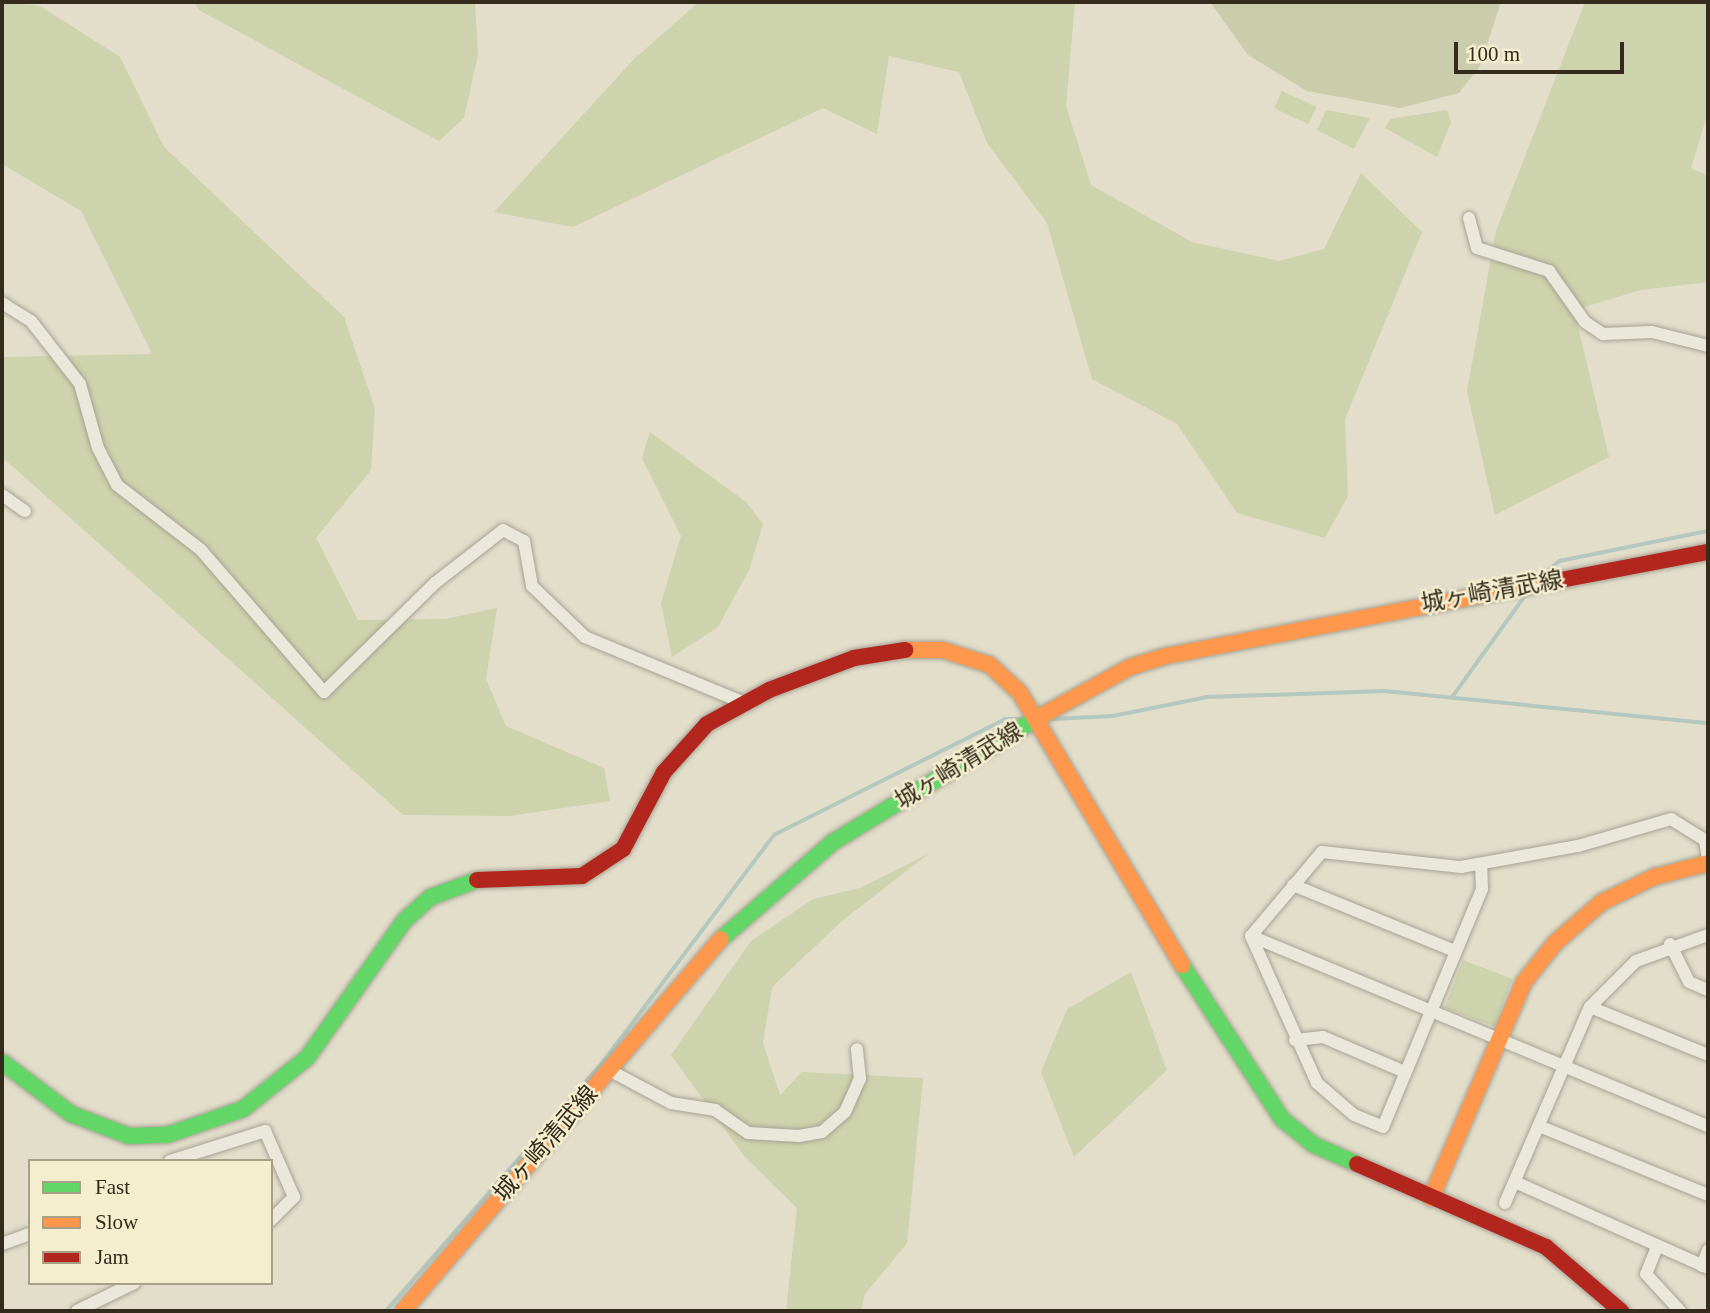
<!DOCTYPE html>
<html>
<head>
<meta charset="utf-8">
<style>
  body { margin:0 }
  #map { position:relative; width:1710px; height:1313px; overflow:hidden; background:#e2deca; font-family:"Times New Roman","Noto Sans JP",serif }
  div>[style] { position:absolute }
  .green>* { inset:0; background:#cdd3ac; transform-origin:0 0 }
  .cemetery>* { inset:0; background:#c9cdac }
  .stream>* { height:3.5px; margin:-1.75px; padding:0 1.75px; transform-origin:1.75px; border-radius:1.75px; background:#b5c8bf }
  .roads { filter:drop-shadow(0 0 2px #a7a294) drop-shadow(0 0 2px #a7a294) }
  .street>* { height:12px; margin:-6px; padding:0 6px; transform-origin:6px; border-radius:6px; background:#eae7db }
  .fast>* { height:16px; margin:-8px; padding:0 8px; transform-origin:8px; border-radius:8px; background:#63d668 }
  .slow>* { height:16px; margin:-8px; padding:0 8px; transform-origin:8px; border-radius:8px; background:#ff974d }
  .jam>* { height:16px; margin:-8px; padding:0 8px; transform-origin:8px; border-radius:8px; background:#b3261e }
  span { translate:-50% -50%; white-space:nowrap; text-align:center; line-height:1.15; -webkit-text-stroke:5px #f4eece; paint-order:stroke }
  .street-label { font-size:24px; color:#342b1c }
  .frame { position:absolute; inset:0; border:4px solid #342b1c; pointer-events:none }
  .legend { position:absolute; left:28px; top:1159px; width:245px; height:126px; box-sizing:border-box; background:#f4eece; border:2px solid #a7a087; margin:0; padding:9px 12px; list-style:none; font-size:21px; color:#342b1c }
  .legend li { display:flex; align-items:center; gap:14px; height:35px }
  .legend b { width:35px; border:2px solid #a7a087 }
  .scale { position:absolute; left:1454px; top:42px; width:170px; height:32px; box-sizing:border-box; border:4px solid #342b1c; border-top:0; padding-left:9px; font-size:21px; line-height:24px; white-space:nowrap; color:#342b1c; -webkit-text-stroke:5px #f4eece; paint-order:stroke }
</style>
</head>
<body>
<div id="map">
  <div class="green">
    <i style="clip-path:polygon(2px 2px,40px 6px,120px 57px,164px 147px,344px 317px,375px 409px,371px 470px,316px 538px,358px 620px,445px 619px,497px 608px,486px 679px,506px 726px,604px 768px,610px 801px,510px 816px,403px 815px,2px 457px,2px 357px,152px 354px,81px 211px,2px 164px)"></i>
    <i style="clip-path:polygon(194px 2px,475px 2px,478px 54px,464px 118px,439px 141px,199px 10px)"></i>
    <i style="clip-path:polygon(699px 2px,1075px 2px,1066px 106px,1091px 185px,1192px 242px,1279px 261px,1324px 249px,1361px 173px,1422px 232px,1345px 419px,1348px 496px,1325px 538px,1237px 513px,1177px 424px,1092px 379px,1047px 223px,987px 143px,959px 72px,889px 56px,877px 134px,823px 108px,573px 227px,494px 212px,634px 59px)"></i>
    <i style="clip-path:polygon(1585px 2px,1708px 2px,1708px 112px,1691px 168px,1708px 176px,1708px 282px,1641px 290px,1574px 310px,1609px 457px,1495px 515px,1467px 391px,1496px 231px)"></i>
    <i style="left:1282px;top:91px;width:38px;height:19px;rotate:25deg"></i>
    <i style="clip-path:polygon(1326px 110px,1370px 118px,1354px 149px,1317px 130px)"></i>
    <i style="clip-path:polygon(1447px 110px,1451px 122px,1437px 157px,1385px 128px,1390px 119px)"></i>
    <i style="clip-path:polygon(650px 432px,746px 502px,763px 524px,749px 570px,718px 627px,672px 657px,661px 603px,681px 536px,642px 458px)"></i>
    <i style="clip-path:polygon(928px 854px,842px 921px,772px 987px,763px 1043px,780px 1095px,802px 1072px,923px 1078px,907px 1243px,865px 1294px,861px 1311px,786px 1311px,797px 1208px,744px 1156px,671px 1055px,751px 941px,813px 899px,860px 888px)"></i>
    <i style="left:1463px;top:960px;width:53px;height:51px;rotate:21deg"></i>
    <i style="clip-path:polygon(1131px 972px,1167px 1070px,1074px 1157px,1041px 1072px,1067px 1009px)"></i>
  </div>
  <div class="cemetery">
    <i style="clip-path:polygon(1210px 2px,1501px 2px,1480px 66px,1459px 93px,1400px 108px,1307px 91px,1248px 55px)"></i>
  </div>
  <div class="stream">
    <i style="left:1538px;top:578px;width:28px;rotate:-38deg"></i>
    <i style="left:1560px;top:561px;width:151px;rotate:-11.5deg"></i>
    <i style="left:1453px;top:696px;width:127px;rotate:-54.3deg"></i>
    <i style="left:1053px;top:719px;width:60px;rotate:-2.9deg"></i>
    <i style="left:1113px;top:716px;width:96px;rotate:-11.4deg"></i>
    <i style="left:1207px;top:697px;width:178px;rotate:-1.9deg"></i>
    <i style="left:1385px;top:691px;width:325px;rotate:5.7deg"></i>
    <i style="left:386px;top:1311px;width:325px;rotate:-48.9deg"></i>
    <i style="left:600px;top:1066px;width:289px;rotate:-53deg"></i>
    <i style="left:774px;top:835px;width:259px;rotate:-26.6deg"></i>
    <i style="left:1006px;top:719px;width:18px"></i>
  </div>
  <div class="roads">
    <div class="street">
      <i style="left:1469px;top:218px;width:31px;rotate:75deg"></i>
      <i style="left:1477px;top:248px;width:76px;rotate:17.7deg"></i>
      <i style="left:1549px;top:271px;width:62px;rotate:54.8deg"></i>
      <i style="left:1585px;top:322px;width:22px;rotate:34deg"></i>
      <i style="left:1603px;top:334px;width:49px;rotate:-2.3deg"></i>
      <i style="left:1652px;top:332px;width:58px;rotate:14deg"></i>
      <i style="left:2px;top:303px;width:34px;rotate:32deg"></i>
      <i style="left:31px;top:321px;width:80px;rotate:52.1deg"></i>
      <i style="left:80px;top:384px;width:66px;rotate:74.3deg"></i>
      <i style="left:98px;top:448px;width:42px;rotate:62.8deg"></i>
      <i style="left:117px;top:485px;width:106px;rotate:37.7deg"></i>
      <i style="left:201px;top:550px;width:188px;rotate:49.1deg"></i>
      <i style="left:324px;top:692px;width:156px;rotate:-44.5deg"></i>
      <i style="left:435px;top:583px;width:86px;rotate:-37.9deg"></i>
      <i style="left:503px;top:530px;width:24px;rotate:28deg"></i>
      <i style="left:524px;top:541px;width:46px;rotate:79.9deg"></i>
      <i style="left:532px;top:586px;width:74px;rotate:43.9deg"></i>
      <i style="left:585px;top:637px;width:170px;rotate:22.5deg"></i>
      <i style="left:2px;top:495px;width:28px;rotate:35deg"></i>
      <i style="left:1293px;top:885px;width:175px;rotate:22.2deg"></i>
      <i style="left:1251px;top:936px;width:110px;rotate:-49.8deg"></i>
      <i style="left:1322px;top:852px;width:140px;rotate:6.2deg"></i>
      <i style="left:1461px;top:867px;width:119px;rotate:-10.2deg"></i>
      <i style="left:1578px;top:846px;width:97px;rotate:-16.2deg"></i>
      <i style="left:1671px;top:819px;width:40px;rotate:32deg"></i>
      <i style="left:1705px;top:840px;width:20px;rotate:81deg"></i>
      <i style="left:1251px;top:936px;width:161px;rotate:65.8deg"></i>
      <i style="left:1317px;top:1083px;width:49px;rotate:40.9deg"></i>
      <i style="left:1354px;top:1115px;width:31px;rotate:22deg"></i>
      <i style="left:1383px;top:1127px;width:258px;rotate:-67.4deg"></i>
      <i style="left:1482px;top:889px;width:25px;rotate:-92deg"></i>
      <i style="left:1251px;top:936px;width:495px;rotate:22.6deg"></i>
      <i style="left:1670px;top:944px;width:42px;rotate:63.4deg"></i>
      <i style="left:1689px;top:982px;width:21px;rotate:23deg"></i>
      <i style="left:1590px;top:1007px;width:127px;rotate:22.1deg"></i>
      <i style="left:1295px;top:1040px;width:28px;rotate:-6deg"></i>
      <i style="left:1323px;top:1037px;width:89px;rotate:23.1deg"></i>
      <i style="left:609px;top:1070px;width:70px;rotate:28deg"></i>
      <i style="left:671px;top:1103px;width:45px;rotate:9deg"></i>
      <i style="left:715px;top:1110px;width:40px;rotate:34.9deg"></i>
      <i style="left:748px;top:1133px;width:51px;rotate:3.4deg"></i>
      <i style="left:799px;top:1136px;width:23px;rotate:-10deg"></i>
      <i style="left:822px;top:1132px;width:30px;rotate:-41deg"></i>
      <i style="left:845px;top:1112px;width:36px;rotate:-66deg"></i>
      <i style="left:860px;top:1079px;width:30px;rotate:-96deg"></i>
      <i style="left:1539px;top:1126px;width:183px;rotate:22.2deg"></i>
      <i style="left:170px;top:1161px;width:100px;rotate:-17.5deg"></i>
      <i style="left:265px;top:1131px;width:72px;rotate:66.3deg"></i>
      <i style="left:294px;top:1197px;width:33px;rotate:135deg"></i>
      <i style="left:1515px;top:1182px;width:211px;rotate:24deg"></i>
      <i style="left:1505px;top:1203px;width:214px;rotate:-66.6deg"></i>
      <i style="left:1590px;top:1007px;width:65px;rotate:-45deg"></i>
      <i style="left:1636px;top:961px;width:77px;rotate:-19.9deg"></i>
      <i style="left:2px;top:1244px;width:30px;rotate:-20deg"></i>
      <i style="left:1657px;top:1247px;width:29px;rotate:112deg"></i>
      <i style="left:1646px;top:1274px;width:50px;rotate:47.4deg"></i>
      <i style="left:1702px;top:1266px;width:17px;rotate:-69deg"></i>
      <i style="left:77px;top:1311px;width:64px;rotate:-26.2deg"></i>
    </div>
    <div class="fast">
      <i style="left:721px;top:939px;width:148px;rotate:-40.9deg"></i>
      <i style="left:833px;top:842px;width:245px;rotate:-31.2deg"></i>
      <i style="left:1182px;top:965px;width:184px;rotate:57deg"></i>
      <i style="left:1282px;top:1119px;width:41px;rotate:39.1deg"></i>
      <i style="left:1314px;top:1145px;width:47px;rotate:23.8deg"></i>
      <i style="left:2px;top:1062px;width:86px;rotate:37deg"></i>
      <i style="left:71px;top:1114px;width:62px;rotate:20.8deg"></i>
      <i style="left:129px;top:1136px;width:38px;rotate:-2deg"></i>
      <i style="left:167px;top:1135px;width:80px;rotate:-18.9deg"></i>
      <i style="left:243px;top:1109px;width:82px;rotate:-38.6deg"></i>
      <i style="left:307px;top:1058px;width:168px;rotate:-54.7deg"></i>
      <i style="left:404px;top:921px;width:36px;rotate:-42deg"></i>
      <i style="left:431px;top:897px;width:49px;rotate:-20.3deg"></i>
    </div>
    <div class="slow">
      <i style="left:905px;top:650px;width:38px"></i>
      <i style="left:943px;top:650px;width:49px;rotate:17.7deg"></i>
      <i style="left:990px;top:665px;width:41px;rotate:43deg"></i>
      <i style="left:1020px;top:693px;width:317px;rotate:59.2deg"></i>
      <i style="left:1043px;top:715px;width:99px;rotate:-28.9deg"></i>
      <i style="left:1130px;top:667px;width:38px;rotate:-17deg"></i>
      <i style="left:1166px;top:656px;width:386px;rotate:-10.9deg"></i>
      <i style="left:1431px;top:1198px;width:235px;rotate:-66.7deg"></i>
      <i style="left:1524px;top:982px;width:50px;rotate:-51.5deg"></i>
      <i style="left:1555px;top:943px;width:62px;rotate:-41.1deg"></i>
      <i style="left:1602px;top:902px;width:58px;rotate:-25.7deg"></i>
      <i style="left:1654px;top:877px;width:56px;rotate:-14.5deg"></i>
      <i style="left:403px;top:1311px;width:489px;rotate:-49.5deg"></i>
    </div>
    <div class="jam">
      <i style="left:1545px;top:583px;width:166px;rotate:-10.8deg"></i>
      <i style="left:477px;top:880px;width:105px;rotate:-2.2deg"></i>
      <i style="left:582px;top:876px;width:49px;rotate:-33.4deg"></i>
      <i style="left:623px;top:849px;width:87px;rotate:-62deg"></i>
      <i style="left:664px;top:772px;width:64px;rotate:-48.1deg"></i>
      <i style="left:707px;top:724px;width:71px;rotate:-28.7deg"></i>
      <i style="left:769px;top:690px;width:91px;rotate:-20.6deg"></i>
      <i style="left:854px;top:658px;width:52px;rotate:-8.9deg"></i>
      <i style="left:1357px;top:1164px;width:206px;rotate:23.7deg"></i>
      <i style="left:1546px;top:1247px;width:99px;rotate:40.5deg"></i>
    </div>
  </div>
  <div class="street-label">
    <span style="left:1492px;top:592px;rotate:-10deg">城ヶ崎清武線</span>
    <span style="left:959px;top:766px;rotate:-31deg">城ヶ崎清武線</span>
    <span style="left:546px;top:1144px;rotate:-49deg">城ヶ崎清武線</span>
  </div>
  <div class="frame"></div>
  <ul class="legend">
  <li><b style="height:9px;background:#63d668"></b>Fast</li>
  <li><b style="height:9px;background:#ff974d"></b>Slow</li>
  <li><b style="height:9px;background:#b3261e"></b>Jam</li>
  </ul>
  <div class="scale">100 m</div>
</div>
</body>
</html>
